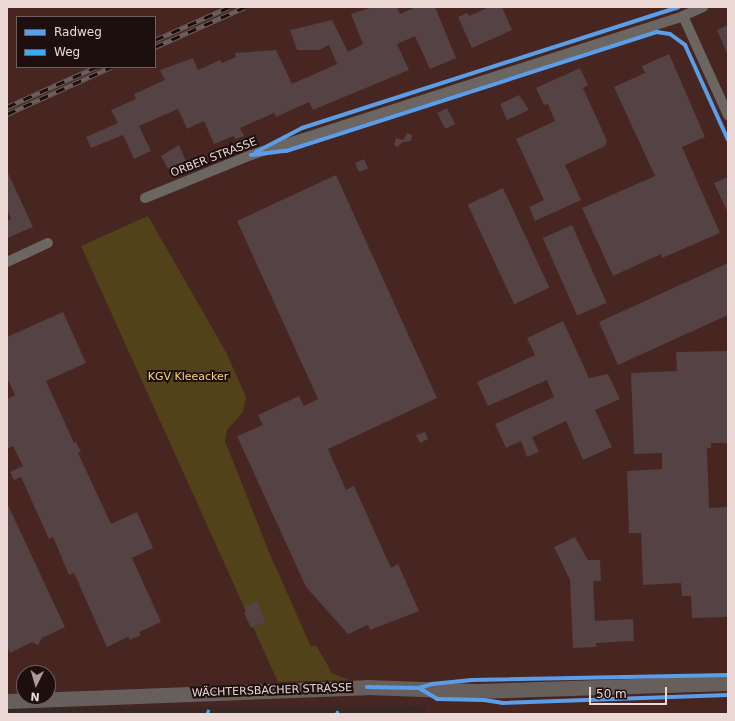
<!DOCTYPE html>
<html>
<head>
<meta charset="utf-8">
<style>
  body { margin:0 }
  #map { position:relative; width:735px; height:721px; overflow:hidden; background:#372825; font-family:"DejaVu Sans",sans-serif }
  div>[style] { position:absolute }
  .built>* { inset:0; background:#472521 }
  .green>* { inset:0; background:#524219 }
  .building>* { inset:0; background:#544245; transform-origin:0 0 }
  .street>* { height:10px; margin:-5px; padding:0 5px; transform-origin:5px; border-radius:5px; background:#6c6663 }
  .secondary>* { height:15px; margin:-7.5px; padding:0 7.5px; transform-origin:7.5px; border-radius:7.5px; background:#675f5b }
  .rail>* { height:4.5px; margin-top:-2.25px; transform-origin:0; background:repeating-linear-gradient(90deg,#1c0f0d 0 9px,#6a605d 0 18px); box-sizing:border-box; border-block:1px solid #6a605d }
  .quiet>* { height:3px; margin-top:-1.5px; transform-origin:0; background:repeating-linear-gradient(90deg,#3fa9f5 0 6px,transparent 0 9px) }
  .cycleway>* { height:4px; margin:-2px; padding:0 2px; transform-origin:2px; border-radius:2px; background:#5a9eea }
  span { translate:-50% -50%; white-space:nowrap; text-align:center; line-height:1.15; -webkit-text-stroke:4px #1c0f0d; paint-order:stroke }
  .street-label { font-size:11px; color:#ecd8d5 }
  .park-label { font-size:11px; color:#f9d573 }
  .frame { position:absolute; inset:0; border:8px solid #ecd8d5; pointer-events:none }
  .legend { position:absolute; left:16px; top:16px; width:140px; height:52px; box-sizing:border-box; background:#1c0f0d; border:1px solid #6f5f5d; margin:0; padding:5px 7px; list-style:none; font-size:12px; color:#ecd8d5 }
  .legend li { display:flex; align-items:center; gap:8px; height:20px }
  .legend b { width:20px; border:1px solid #6f5f5d }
  .north { position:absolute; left:16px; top:665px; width:40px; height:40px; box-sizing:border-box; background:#1c0f0d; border:1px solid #6f5f5d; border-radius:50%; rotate:185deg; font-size:11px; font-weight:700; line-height:16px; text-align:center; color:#ecd8d5 }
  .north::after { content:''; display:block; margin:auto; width:14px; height:18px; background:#ad9a97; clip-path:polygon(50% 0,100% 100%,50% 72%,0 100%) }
  .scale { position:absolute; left:589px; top:687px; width:78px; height:18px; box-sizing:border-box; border:2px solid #ecd8d5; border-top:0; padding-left:5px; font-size:12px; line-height:14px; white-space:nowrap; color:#ecd8d5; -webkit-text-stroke:3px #1c0f0d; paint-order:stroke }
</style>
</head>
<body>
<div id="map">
  <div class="built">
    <i style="clip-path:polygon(evenodd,7px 7px,728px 7px,728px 714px,426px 714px,426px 706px,7px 708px,7px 7px,17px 17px,155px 17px,155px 67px,17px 67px,17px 17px,7px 7px,148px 216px,226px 352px,246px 397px,244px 408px,227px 430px,225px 441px,269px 552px,311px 648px,317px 645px,330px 671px,345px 679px,278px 682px,148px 216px,7px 7px,24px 673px,48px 673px,48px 697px,24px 697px,24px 673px)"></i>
  </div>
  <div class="green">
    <i style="clip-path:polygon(148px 216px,226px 352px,246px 397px,243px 412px,227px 430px,225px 441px,269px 552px,311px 647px,316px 645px,332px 673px,349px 680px,278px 682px,81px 246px)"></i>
  </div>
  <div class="building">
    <i style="clip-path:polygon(372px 7px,397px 7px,400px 14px,416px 7px,435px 7px,456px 58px,430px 69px,415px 36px,397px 44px,409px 70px,313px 110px,309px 102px,276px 117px,274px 113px,240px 128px,244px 136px,236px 139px,233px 136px,214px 144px,204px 121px,187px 129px,178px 109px,139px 126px,151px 151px,134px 159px,123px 135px,91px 148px,86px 137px,118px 123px,111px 110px,136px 99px,134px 94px,165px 80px,160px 70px,193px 58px,198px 70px,220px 60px,222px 63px,236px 57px,235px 53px,276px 50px,292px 84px,337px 64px,329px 45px,319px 50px,297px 50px,290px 30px,332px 20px,348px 52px,363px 44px,351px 14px)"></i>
    <i style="clip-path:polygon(489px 7px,502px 7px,512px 30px,472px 48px,458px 17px,467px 13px,469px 16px)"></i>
    <i style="clip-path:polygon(728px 25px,728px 56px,717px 30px)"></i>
    <i style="clip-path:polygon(669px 54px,705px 137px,682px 147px,720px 233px,662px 258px,661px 254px,613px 276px,582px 208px,655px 176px,614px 87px,645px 73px,642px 66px)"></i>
    <i style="clip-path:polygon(580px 68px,588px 85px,583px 88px,607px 141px,605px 146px,565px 165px,581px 200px,535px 221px,529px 207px,544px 200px,516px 139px,555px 121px,548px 104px,544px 105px,536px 88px)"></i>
    <i style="clip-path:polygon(519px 95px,529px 110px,507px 120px,500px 104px)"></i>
    <i style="left:447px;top:108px;width:18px;height:11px;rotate:63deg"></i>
    <i style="clip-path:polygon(407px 133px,412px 135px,411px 141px,403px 142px,397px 147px,394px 145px,396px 138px,403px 140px)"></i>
    <i style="clip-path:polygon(179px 145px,186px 161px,168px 169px,161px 156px)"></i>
    <i style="left:364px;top:159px;width:10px;height:10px;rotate:66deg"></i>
    <i style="clip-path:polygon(7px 171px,33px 227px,7px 238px,7px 221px,11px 219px,7px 209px)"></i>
    <i style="clip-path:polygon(336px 175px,437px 398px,328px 449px,346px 490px,354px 486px,391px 568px,398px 564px,419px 611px,370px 630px,368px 625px,348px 634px,306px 587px,237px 436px,263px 425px,258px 415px,299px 396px,304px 406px,318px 399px,237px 221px)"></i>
    <i style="clip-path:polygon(728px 177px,728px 213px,714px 183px)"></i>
    <i style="left:503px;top:188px;width:110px;height:39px;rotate:65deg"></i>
    <i style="left:572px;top:225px;width:85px;height:32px;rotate:66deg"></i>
    <i style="clip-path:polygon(728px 263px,728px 315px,618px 365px,599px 322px)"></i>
    <i style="clip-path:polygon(63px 312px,86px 363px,46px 381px,74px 443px,76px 442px,81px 452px,78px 453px,111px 524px,137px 512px,153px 548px,132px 558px,161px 622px,139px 632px,141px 635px,130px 640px,128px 637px,107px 647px,74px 573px,69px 575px,53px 537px,49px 539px,21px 477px,14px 480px,10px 472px,23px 466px,13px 446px,7px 449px,7px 399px,15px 395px,7px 378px,7px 337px)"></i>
    <i style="clip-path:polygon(563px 321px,589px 378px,608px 374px,620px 399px,595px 410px,612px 447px,583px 460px,566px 421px,532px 437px,539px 452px,527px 457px,521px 441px,506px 448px,495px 424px,554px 397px,547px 380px,488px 406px,477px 382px,535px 355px,527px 338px)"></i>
    <i style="clip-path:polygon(728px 351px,728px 443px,711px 443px,711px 448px,707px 448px,709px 508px,728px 507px,728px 617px,692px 618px,691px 596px,682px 596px,681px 583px,643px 585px,641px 533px,629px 533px,627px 471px,662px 469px,662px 453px,634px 454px,631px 373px,677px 371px,676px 352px)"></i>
    <i style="clip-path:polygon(425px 432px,428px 439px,420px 443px,416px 435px)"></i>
    <i style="clip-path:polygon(7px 503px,65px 627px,42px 638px,38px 645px,32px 642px,10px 653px,7px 646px)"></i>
    <i style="clip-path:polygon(575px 537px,588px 560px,600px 560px,601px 581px,593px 581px,595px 621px,633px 619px,634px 641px,596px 643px,596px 647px,573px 648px,570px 580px,554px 547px)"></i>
    <i style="clip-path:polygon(257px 601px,266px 622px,251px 628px,244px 613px,246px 612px,244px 607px)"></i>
  </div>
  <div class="street">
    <i style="left:683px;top:16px;width:109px;rotate:65.6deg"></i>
    <i style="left:145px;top:198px;width:114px;rotate:-22.1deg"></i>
    <i style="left:251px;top:155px;width:454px;rotate:-17.8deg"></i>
    <i style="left:683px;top:16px;width:22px;rotate:-24deg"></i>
    <i style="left:7px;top:262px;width:45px;rotate:-24.9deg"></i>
  </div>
  <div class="secondary">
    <i style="left:7px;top:701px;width:360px;rotate:-2.2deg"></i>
    <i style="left:367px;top:687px;width:109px;rotate:2.1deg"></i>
    <i style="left:476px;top:691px;width:252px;rotate:-1.8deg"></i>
  </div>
  <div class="rail">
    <i style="left:155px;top:40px;width:81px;rotate:-24deg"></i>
    <i style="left:155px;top:47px;width:98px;rotate:-24deg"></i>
    <i style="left:7px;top:107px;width:98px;rotate:-24.2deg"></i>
    <i style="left:7px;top:114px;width:114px;rotate:-24.3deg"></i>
  </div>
  <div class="quiet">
    <i style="left:207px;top:714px;width:5px;rotate:-68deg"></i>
    <i style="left:336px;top:714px;width:4px;rotate:-56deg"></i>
  </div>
  <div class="cycleway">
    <i style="left:256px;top:152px;width:52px;rotate:-27.6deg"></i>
    <i style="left:302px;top:128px;width:395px;rotate:-17.8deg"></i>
    <i style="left:251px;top:155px;width:35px;rotate:-7deg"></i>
    <i style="left:286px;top:151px;width:390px;rotate:-17.8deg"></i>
    <i style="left:657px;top:32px;width:13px;rotate:9deg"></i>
    <i style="left:670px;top:34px;width:19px;rotate:36deg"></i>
    <i style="left:685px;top:45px;width:104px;rotate:65.6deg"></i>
    <i style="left:367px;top:687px;width:52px;rotate:1.1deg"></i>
    <i style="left:419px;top:688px;width:14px;rotate:-17deg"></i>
    <i style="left:432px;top:684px;width:40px;rotate:-5.7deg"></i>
    <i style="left:472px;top:680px;width:256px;rotate:-1.1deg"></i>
    <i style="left:419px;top:688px;width:21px;rotate:31deg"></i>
    <i style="left:437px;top:699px;width:47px;rotate:1.2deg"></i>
    <i style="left:484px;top:700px;width:18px;rotate:9deg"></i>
    <i style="left:502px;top:703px;width:226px;rotate:-2deg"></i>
  </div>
  <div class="street-label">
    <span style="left:214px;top:158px;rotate:-21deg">ORBER STRASSE</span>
    <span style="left:272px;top:691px;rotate:-2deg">WÄCHTERSBACHER STRASSE</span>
  </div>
  <div class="park-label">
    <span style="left:188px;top:377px">KGV Kleeacker</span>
  </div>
  <div class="frame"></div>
  <ul class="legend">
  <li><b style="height:5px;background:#5a9eea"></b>Radweg</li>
  <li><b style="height:5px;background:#3fa9f5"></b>Weg</li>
  </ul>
  <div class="north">N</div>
  <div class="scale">50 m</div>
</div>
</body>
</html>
